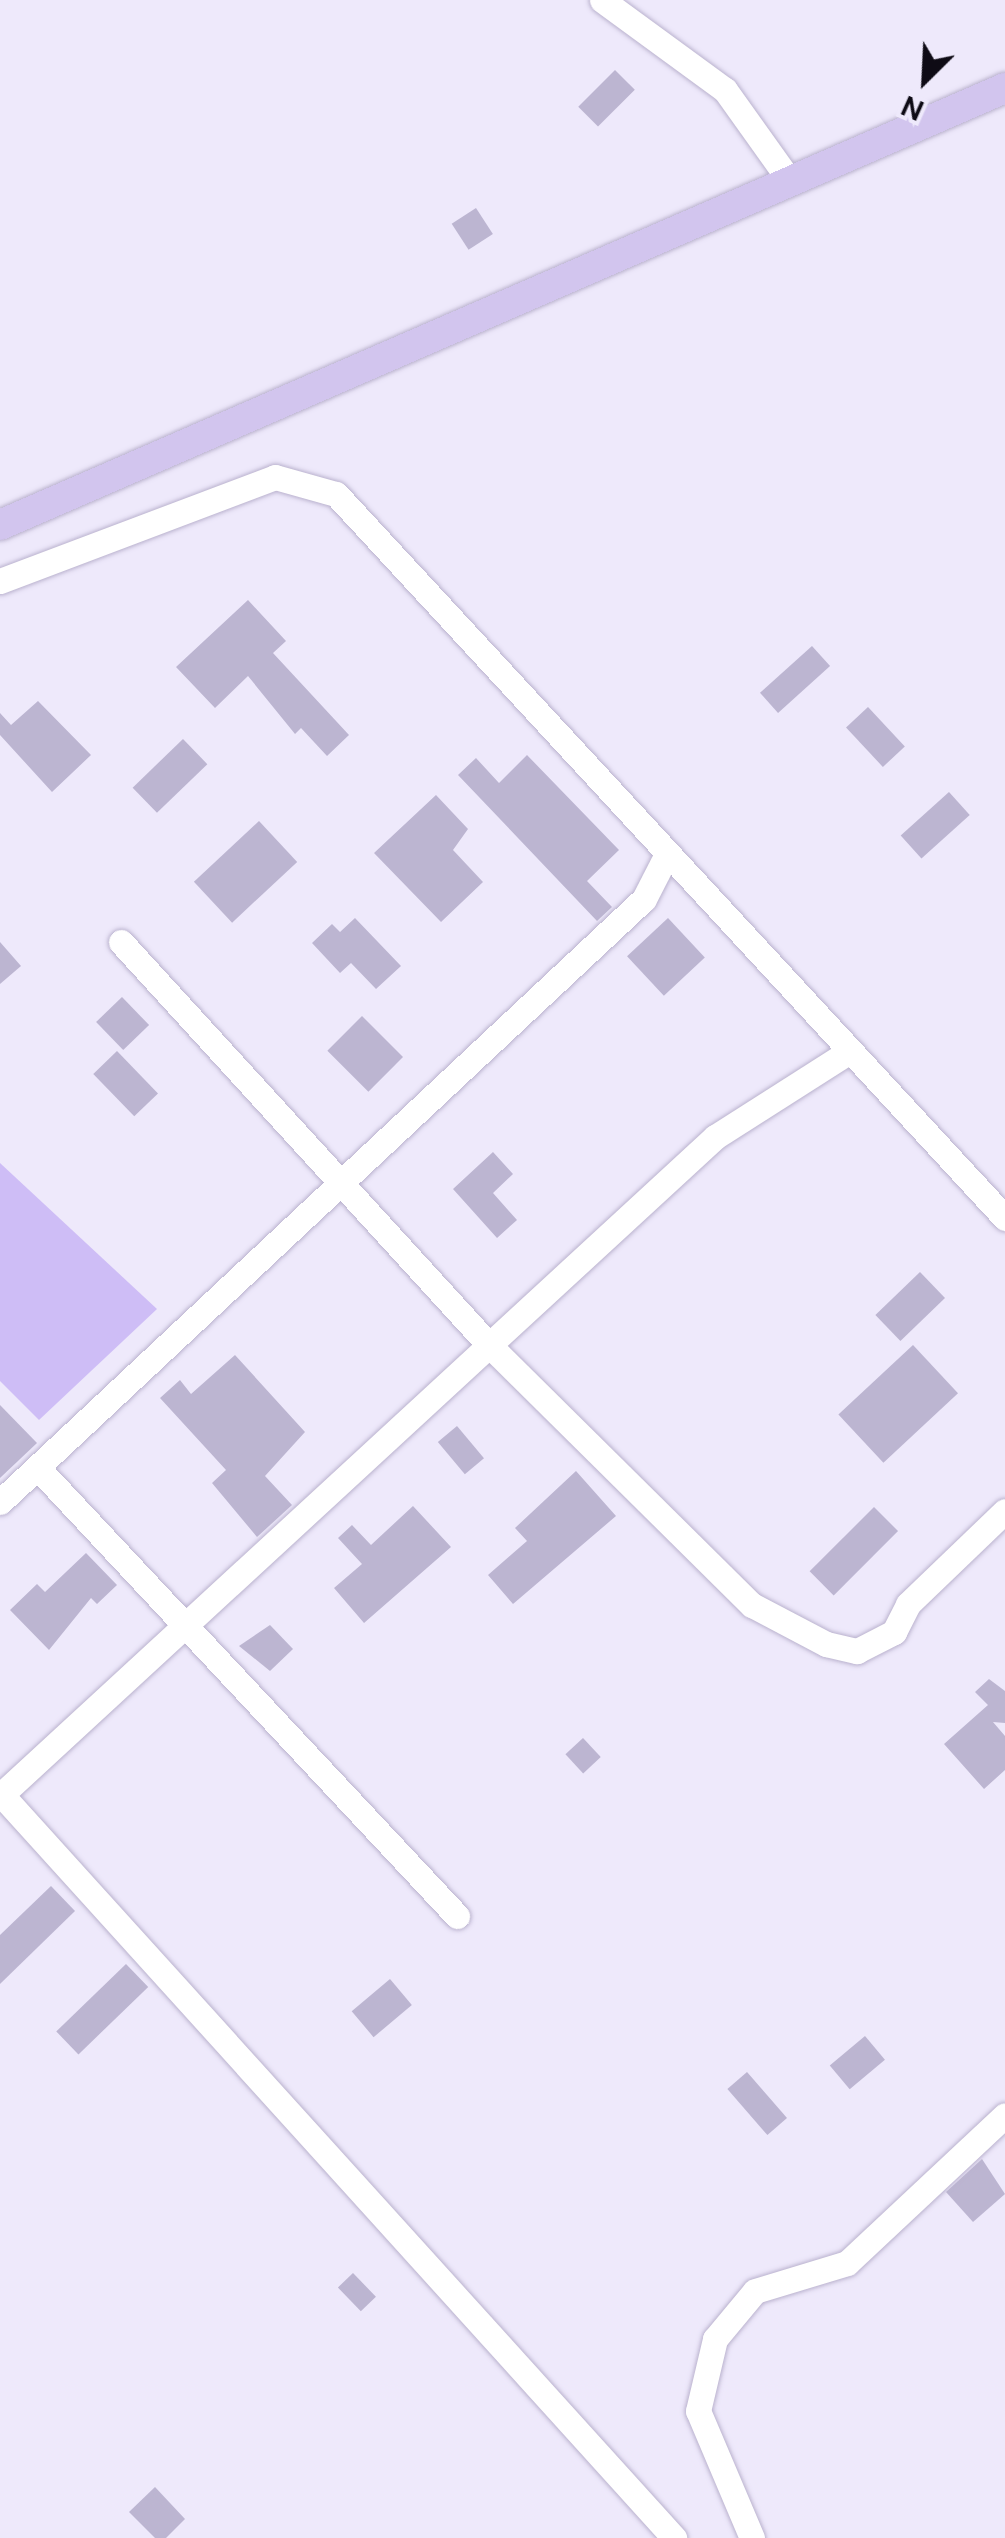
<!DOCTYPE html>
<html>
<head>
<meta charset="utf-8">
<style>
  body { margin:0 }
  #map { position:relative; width:1005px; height:2538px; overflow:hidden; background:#eee9fb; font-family:"DM Sans",sans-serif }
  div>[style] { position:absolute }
  .green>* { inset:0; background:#cebdf6 }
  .building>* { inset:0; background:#bcb5d1; transform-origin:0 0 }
  .roads { filter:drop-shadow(0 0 2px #bab2ce) drop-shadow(0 0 2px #bab2ce) }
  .minor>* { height:25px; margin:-12.5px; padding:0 12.5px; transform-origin:12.5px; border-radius:12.5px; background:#fff }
  .major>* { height:30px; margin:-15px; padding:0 15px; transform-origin:15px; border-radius:15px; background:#d2c5ee }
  span { translate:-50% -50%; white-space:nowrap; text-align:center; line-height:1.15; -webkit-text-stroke:8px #eee9fb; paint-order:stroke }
  .north { position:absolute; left:875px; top:30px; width:100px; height:100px; -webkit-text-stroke:8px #eee9fb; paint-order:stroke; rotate:204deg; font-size:28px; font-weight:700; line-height:40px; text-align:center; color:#0e0b15 }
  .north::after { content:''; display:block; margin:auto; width:35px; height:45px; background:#0e0b15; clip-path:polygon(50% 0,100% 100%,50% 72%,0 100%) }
</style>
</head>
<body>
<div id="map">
  <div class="green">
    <i style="clip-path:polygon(0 1163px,157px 1309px,39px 1420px,0 1381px)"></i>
  </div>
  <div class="building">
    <i style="left:615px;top:70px;width:28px;height:52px;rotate:45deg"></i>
    <i style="left:476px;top:208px;width:31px;height:29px;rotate:57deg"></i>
    <i style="clip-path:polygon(248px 600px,286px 641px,273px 653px,349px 735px,327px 756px,301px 728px,295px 734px,248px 676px,215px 708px,176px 667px)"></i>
    <i style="left:812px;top:646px;width:27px;height:70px;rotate:48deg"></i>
    <i style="clip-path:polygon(38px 701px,91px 755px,52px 792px,0 735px,0 713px,11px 725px)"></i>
    <i style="left:868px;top:707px;width:54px;height:30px;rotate:47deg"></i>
    <i style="left:183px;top:739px;width:35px;height:70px;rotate:46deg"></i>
    <i style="clip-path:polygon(527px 755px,619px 850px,587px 881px,612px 907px,597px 921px,458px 775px,476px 758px,499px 783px)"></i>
    <i style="left:949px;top:792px;width:31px;height:65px;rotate:48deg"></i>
    <i style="clip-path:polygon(436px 795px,468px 829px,453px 850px,483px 882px,441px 922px,374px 853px)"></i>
    <i style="left:259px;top:821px;width:56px;height:89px;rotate:47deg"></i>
    <i style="clip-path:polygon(355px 918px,401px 966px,376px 989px,351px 963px,340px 973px,312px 943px,332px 924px,340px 932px)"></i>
    <i style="left:668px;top:918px;width:54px;height:56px;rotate:47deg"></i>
    <i style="clip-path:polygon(0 942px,21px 966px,0 984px)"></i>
    <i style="left:122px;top:997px;width:39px;height:36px;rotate:46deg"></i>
    <i style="left:362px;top:1016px;width:58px;height:49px;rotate:45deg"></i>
    <i style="left:117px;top:1051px;width:59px;height:33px;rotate:46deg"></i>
    <i style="clip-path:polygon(493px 1152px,513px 1174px,493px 1193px,517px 1220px,497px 1238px,453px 1189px)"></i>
    <i style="left:920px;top:1272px;width:36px;height:62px;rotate:46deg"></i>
    <i style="left:913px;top:1345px;width:66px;height:102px;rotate:47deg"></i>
    <i style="clip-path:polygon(235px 1355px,305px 1432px,265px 1476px,292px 1505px,257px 1537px,212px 1483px,226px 1470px,160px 1398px,180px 1380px,191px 1394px)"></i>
    <i style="clip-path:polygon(0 1405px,37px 1443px,0 1478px)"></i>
    <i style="left:457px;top:1426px;width:42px;height:25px;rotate:50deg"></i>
    <i style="clip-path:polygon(576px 1471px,616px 1516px,513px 1604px,488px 1575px,527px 1541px,515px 1528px)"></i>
    <i style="clip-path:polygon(413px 1506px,451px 1547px,364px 1623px,334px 1588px,362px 1564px,338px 1538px,352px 1525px,371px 1545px)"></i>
    <i style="left:874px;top:1507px;width:34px;height:91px;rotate:45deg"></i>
    <i style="clip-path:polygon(86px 1553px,117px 1585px,97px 1604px,91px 1598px,49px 1650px,10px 1610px,37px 1584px,45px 1592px)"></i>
    <i style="clip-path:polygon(270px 1625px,293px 1649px,270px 1671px,239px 1646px)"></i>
    <i style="clip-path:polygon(989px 1679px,1005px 1691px,1005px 1723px,993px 1722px,1005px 1736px,1005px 1770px,984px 1789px,944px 1744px,988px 1705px,975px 1692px)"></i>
    <i style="left:583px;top:1738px;width:26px;height:24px;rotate:47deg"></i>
    <i style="clip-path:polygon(51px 1886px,75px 1911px,0 1984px,0 1935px)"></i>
    <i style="left:126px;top:1964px;width:32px;height:97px;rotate:46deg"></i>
    <i style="left:390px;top:1979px;width:34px;height:50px;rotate:50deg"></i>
    <i style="left:865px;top:2036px;width:31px;height:46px;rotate:50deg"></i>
    <i style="left:747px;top:2072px;width:61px;height:26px;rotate:49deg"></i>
    <i style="clip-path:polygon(982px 2159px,1005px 2194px,973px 2222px,946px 2192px)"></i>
    <i style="left:353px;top:2273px;width:33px;height:21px;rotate:46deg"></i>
    <i style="clip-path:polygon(155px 2487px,185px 2519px,166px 2538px,155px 2538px,129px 2512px)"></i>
  </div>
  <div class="roads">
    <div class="minor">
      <i style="left:602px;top:0;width:152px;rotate:36.2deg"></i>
      <i style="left:725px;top:90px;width:112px;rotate:54.5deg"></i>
      <i style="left:0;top:581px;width:294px;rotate:-20.7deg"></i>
      <i style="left:275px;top:477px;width:63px;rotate:15.6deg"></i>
      <i style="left:336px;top:494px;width:986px;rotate:47.26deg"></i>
      <i style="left:121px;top:942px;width:546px;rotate:47.6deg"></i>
      <i style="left:489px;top:1345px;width:370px;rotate:44.7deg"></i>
      <i style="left:752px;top:1605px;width:84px;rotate:27.8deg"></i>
      <i style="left:826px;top:1644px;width:32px;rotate:13deg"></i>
      <i style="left:857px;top:1651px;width:42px;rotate:-27.2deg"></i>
      <i style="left:894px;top:1632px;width:31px;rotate:-63deg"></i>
      <i style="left:908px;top:1604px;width:134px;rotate:-43.8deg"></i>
      <i style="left:37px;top:1467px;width:615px;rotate:46.91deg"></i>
      <i style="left:0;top:1502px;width:882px;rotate:-43.12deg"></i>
      <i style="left:644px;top:899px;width:48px;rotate:-62.9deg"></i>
      <i style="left:0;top:1793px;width:1005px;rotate:47.86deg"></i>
      <i style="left:1px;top:1795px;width:971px;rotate:-42.66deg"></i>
      <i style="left:715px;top:1137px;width:160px;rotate:-32.5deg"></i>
      <i style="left:752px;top:2538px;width:138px;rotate:-113deg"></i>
      <i style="left:698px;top:2411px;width:74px;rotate:-76.7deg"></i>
      <i style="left:715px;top:2339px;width:62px;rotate:-50.2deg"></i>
      <i style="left:755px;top:2291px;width:96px;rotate:-16.9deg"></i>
      <i style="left:847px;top:2263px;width:216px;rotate:-43.1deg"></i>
    </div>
    <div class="major">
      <i style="left:0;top:525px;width:1096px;rotate:-23.5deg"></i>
    </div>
  </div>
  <div class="north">N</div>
</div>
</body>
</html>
